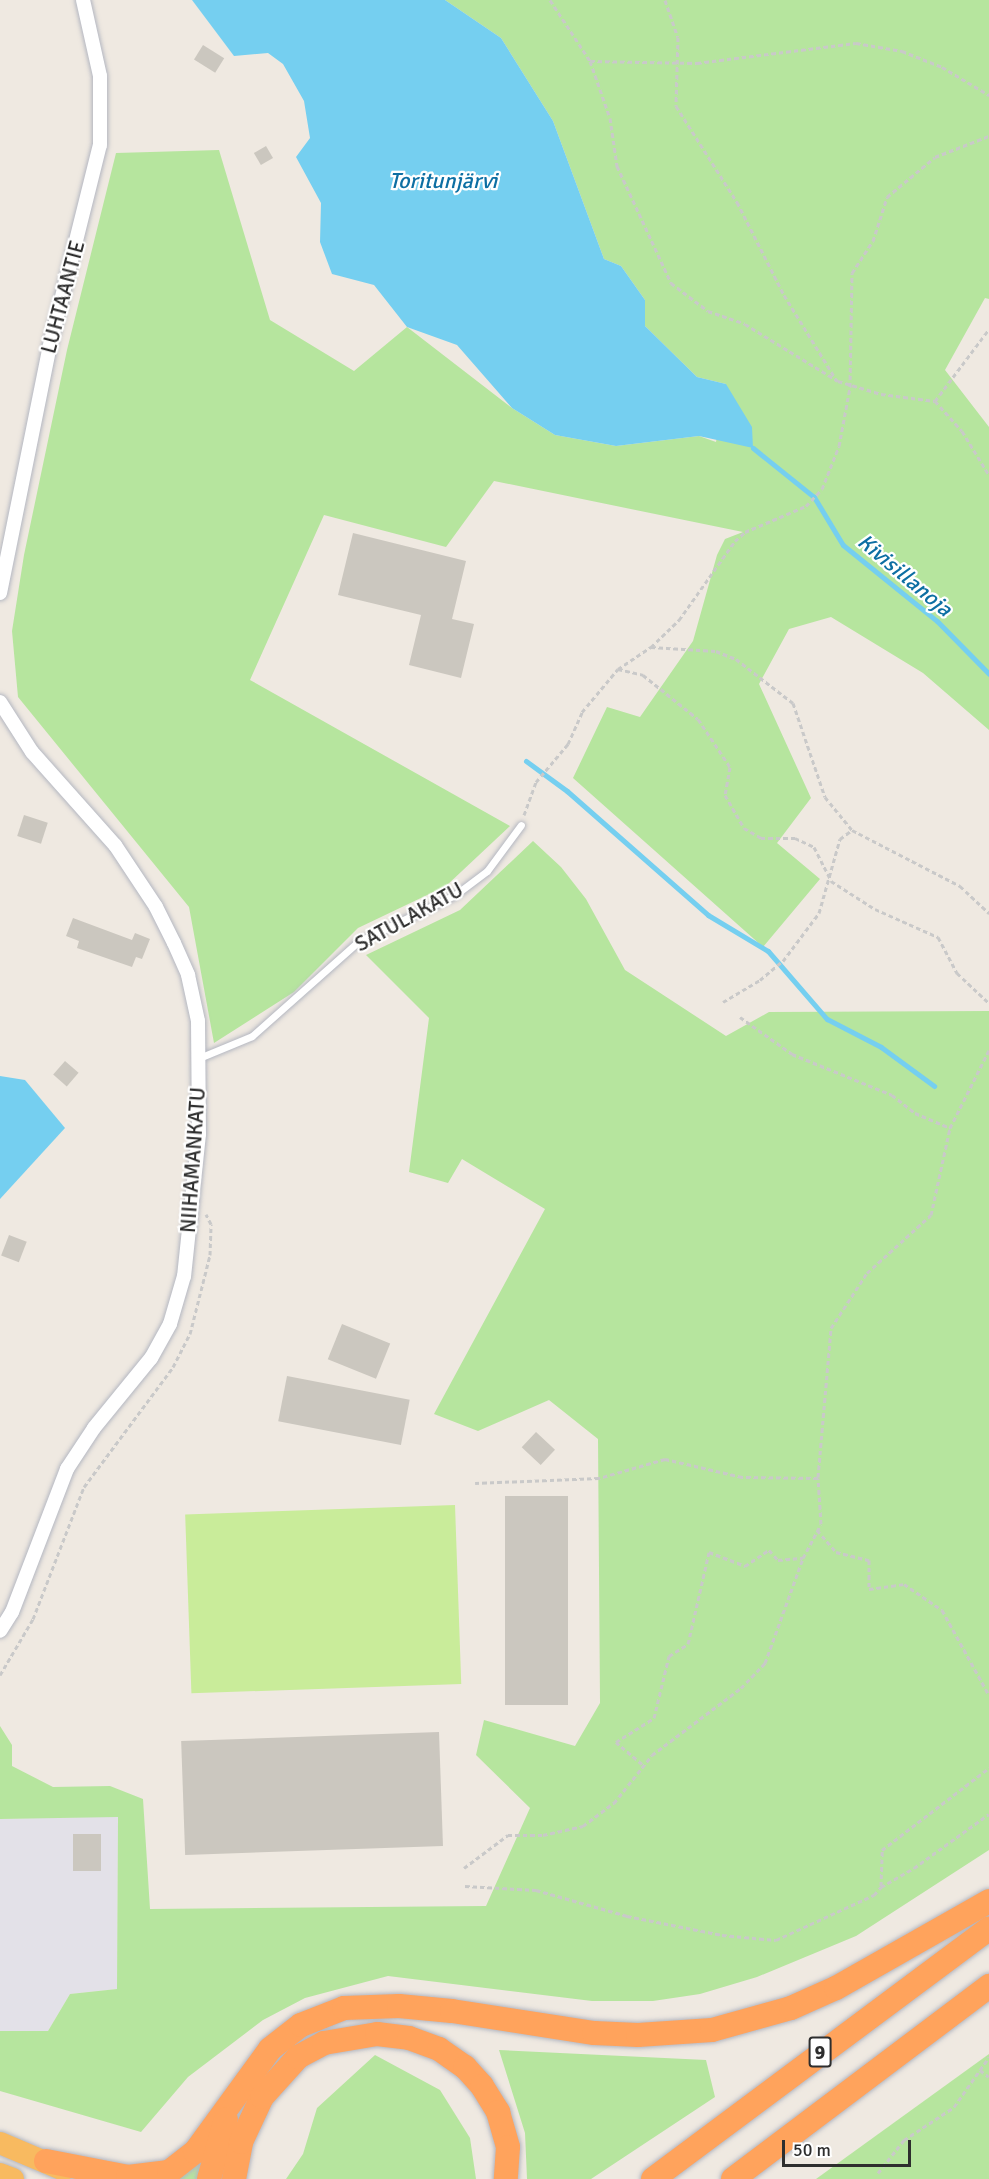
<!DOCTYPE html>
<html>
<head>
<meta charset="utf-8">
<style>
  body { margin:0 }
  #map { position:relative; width:989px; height:2179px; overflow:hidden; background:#efe9e1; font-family:Signika,sans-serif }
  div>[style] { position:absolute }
  .industrial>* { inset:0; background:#e3e1e8 }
  .green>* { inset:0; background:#b6e59e }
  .pitch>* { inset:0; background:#c9ec9a; transform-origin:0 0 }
  .water>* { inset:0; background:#75cff0 }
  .stream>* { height:5px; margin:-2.5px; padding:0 2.5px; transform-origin:2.5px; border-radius:2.5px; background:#75cff0 }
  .building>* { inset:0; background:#cbc7bf; transform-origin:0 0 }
  .path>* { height:3px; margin-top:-1.5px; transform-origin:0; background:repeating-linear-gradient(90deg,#c9c9c9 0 4.5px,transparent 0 7.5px) }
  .roads { filter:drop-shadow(0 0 2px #b4b7c1) drop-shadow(0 0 2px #b4b7c1) }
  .service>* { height:7px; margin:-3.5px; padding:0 3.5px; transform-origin:3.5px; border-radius:3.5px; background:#fff }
  .minor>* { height:14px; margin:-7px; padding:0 7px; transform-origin:7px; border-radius:7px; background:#fff }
  .trunk>* { height:22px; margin:-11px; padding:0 11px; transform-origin:11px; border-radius:11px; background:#f8ba60 }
  .motorway>* { height:24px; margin:-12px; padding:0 12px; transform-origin:12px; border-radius:12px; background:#ffa35c }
  span { translate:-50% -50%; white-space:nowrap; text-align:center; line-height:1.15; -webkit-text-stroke:4.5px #fff; paint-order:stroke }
  .shield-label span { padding:2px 4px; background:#fff; border:2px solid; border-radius:4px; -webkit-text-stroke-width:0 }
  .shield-label { font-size:20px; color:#2e2e2e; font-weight:700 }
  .street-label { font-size:21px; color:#2e2e2e }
  .water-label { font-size:22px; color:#0d6fa3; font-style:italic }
  .scale { position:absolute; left:782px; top:2140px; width:129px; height:27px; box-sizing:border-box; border:3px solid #2e2e2e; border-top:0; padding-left:8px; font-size:18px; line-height:21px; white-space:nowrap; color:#2e2e2e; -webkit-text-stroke:4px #fff; paint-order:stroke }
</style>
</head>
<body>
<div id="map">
  <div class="industrial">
    <i style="clip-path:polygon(118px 1816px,117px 1989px,70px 1994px,48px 2031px,0 2031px,0 1819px)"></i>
  </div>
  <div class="green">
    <i style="clip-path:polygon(445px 0,989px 0,989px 299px,985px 298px,945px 370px,989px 427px,989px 730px,923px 673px,831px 617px,789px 629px,759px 684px,811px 798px,777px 843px,820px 879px,763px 947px,573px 778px,607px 707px,640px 717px,693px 641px,717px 555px,725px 539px,743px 532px,494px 481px,446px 547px,324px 515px,250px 680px,510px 826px,446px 886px,358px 928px,294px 992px,214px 1043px,189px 907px,18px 697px,12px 631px,24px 555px,67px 350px,116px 153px,219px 150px,270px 320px,354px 371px,407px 327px,512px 408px,555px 435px,616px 446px,699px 436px,716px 442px,726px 384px,697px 377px,645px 326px,645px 300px,621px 266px,604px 259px,553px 121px,501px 38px)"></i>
    <i style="clip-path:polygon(533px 841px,561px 867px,586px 899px,625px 970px,726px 1036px,769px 1012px,989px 1011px,989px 1850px,856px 1936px,757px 1977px,700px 1994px,653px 2001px,592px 2001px,388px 1976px,305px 1998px,263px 2020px,188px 2077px,141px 2132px,0 2091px,0 2031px,48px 2031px,70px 1994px,117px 1989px,118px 1817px,0 1819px,0 1726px,12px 1745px,12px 1766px,53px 1787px,110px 1786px,143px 1799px,150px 1909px,486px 1906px,530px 1808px,476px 1755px,484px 1720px,575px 1746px,600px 1703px,598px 1439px,549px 1400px,478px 1431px,434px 1414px,545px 1209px,462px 1159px,448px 1183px,409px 1172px,429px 1018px,366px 955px,460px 910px)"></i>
    <i style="clip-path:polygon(499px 2050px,706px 2060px,715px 2097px,591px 2179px,527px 2179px,525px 2133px)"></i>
    <i style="clip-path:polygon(989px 2054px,989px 2179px,816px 2179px)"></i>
    <i style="clip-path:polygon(375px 2055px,440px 2090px,470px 2138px,476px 2179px,286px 2179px,303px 2154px,317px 2108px)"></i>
    <i style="clip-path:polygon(205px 2157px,197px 2179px,177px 2179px)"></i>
  </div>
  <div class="pitch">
    <i style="left:455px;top:1505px;width:179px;height:270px;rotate:88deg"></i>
  </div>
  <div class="water">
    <i style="clip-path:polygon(192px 0,445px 0,501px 38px,553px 121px,604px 259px,621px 266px,645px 300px,645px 326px,697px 377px,726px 384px,752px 427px,753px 448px,699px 436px,616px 446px,555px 435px,512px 408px,457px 345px,407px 327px,374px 285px,332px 274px,320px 242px,321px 203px,296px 157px,310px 138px,304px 101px,283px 64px,268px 53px,234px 56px)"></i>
    <i style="clip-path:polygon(0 1076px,25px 1080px,65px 1128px,0 1199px)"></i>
  </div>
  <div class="stream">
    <i style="left:753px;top:448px;width:78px;rotate:38.8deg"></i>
    <i style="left:814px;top:497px;width:56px;rotate:58.9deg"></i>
    <i style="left:843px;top:545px;width:121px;rotate:39deg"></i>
    <i style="left:937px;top:621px;width:74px;rotate:45.5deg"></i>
    <i style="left:526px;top:761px;width:51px;rotate:36.2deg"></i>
    <i style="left:567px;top:791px;width:188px;rotate:41.3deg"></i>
    <i style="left:708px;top:915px;width:70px;rotate:31deg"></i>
    <i style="left:768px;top:951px;width:90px;rotate:49.1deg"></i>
    <i style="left:827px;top:1019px;width:61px;rotate:27.4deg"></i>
    <i style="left:881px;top:1047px;width:66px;rotate:36.3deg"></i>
  </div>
  <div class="building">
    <i style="left:203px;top:45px;width:25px;height:17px;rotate:32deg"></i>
    <i style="left:266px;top:146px;width:14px;height:14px;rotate:60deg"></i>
    <i style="clip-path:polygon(353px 533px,466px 561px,452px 619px,474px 624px,461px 678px,409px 665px,421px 615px,338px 595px)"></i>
    <i style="left:24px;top:815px;width:25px;height:22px;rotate:18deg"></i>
    <i style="clip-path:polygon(73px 918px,132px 940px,135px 933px,150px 939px,142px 959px,136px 957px,132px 967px,77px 948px,79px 941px,66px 936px)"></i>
    <i style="left:65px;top:1061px;width:18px;height:18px;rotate:41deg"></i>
    <i style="left:9px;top:1235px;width:19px;height:22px;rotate:21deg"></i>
    <i style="left:342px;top:1324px;width:52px;height:38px;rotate:22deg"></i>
    <i style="left:287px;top:1376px;width:125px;height:46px;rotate:11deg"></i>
    <i style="left:536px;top:1432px;width:26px;height:21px;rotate:43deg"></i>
    <i style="left:505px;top:1496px;width:63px;height:209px"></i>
    <i style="left:439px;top:1732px;width:114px;height:258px;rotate:88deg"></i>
    <i style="left:73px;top:1834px;width:28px;height:37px"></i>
  </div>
  <div class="path">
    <i style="left:550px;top:0;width:73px;rotate:56.7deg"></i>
    <i style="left:590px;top:61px;width:60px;rotate:70.7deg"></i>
    <i style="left:610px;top:118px;width:49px;rotate:81.7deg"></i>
    <i style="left:617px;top:166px;width:129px;rotate:65.2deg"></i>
    <i style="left:671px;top:283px;width:46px;rotate:37.1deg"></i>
    <i style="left:708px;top:311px;width:39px;rotate:19deg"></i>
    <i style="left:745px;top:324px;width:109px;rotate:31.5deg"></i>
    <i style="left:838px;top:381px;width:45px;rotate:16.8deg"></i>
    <i style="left:881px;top:394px;width:54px;rotate:7.4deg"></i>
    <i style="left:935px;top:401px;width:40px;rotate:48deg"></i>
    <i style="left:962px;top:431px;width:52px;rotate:58.5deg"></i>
    <i style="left:665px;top:0;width:39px;rotate:71deg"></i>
    <i style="left:678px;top:37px;width:69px;rotate:91.7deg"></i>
    <i style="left:676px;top:106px;width:114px;rotate:57.6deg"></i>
    <i style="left:737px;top:202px;width:104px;rotate:63.2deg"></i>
    <i style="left:784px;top:295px;width:101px;rotate:58.4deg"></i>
    <i style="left:590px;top:61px;width:107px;rotate:1.1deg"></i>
    <i style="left:697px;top:63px;width:160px;rotate:-7.2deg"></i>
    <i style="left:856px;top:43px;width:47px;rotate:9.9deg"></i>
    <i style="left:902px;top:51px;width:43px;rotate:21.8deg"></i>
    <i style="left:942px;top:67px;width:55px;rotate:30.8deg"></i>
    <i style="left:935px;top:401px;width:90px;rotate:-53.1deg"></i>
    <i style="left:651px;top:647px;width:65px;rotate:3.5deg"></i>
    <i style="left:716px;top:651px;width:22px;rotate:22deg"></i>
    <i style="left:736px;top:659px;width:72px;rotate:37.7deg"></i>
    <i style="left:793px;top:703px;width:99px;rotate:71.2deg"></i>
    <i style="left:825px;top:797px;width:43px;rotate:50.7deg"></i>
    <i style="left:852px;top:830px;width:122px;rotate:27.4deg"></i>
    <i style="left:960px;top:886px;width:40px;rotate:43deg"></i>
    <i style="left:618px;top:669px;width:26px;rotate:13deg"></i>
    <i style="left:643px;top:675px;width:70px;rotate:38.7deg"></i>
    <i style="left:698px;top:719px;width:58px;rotate:56.3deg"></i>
    <i style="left:730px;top:767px;width:28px;rotate:100deg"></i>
    <i style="left:725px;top:795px;width:38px;rotate:60deg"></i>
    <i style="left:744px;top:828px;width:20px;rotate:30deg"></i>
    <i style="left:761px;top:838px;width:34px"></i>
    <i style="left:795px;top:838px;width:21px;rotate:25deg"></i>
    <i style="left:814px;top:847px;width:38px;rotate:63deg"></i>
    <i style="left:831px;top:881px;width:52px;rotate:32.5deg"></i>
    <i style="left:875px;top:909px;width:69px;rotate:24deg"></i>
    <i style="left:938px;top:937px;width:41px;rotate:62.2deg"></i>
    <i style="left:957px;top:973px;width:44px;rotate:43.2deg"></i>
    <i style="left:524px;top:815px;width:35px;rotate:-70deg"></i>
    <i style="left:536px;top:782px;width:50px;rotate:-49.9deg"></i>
    <i style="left:568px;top:744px;width:35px;rotate:-66deg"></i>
    <i style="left:582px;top:712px;width:56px;rotate:-50.1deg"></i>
    <i style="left:618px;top:669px;width:40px;rotate:-34deg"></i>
    <i style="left:651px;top:647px;width:39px;rotate:-44deg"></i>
    <i style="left:679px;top:620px;width:97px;rotate:-54.7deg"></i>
    <i style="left:735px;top:541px;width:13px;rotate:-42deg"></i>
    <i style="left:745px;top:532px;width:66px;rotate:-23.1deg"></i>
    <i style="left:806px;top:506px;width:23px;rotate:-47deg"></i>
    <i style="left:822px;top:489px;width:46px;rotate:-68.4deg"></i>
    <i style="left:839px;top:446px;width:60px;rotate:-79.4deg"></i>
    <i style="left:850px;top:387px;width:114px;rotate:-89deg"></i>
    <i style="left:852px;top:273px;width:38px;rotate:-57deg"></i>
    <i style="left:873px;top:241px;width:46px;rotate:-72.3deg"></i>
    <i style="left:887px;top:197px;width:62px;rotate:-39.8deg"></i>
    <i style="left:935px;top:157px;width:58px;rotate:-21.3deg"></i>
    <i style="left:723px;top:1002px;width:43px;rotate:-30.7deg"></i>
    <i style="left:760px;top:980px;width:30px;rotate:-40deg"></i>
    <i style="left:783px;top:961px;width:60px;rotate:-53.1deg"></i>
    <i style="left:819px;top:913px;width:77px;rotate:-74.2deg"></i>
    <i style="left:840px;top:839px;width:15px;rotate:-37deg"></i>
    <i style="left:740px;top:1017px;width:64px;rotate:35.4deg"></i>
    <i style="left:792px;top:1054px;width:108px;rotate:22.3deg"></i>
    <i style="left:892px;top:1095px;width:29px;rotate:38deg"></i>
    <i style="left:915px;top:1113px;width:38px;rotate:23deg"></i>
    <i style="left:818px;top:1477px;width:150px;rotate:-85deg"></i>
    <i style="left:831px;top:1328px;width:66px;rotate:-56.8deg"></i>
    <i style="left:867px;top:1273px;width:86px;rotate:-42.2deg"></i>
    <i style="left:931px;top:1215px;width:89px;rotate:-77.7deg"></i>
    <i style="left:950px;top:1128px;width:87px;rotate:-63.4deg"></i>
    <i style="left:817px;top:1530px;width:29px;rotate:49deg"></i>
    <i style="left:836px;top:1552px;width:34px;rotate:14deg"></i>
    <i style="left:869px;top:1560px;width:29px;rotate:90deg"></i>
    <i style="left:869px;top:1589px;width:35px;rotate:-8deg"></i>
    <i style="left:904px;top:1584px;width:46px;rotate:34.4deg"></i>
    <i style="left:942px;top:1610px;width:97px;rotate:61.1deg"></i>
    <i style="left:0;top:1675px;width:65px;rotate:-59.5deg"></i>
    <i style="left:33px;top:1619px;width:142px;rotate:-68.9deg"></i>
    <i style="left:84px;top:1487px;width:149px;rotate:-53.4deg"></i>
    <i style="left:173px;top:1367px;width:37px;rotate:-63deg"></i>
    <i style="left:190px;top:1334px;width:81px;rotate:-75.8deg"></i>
    <i style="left:210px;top:1255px;width:31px;rotate:-88deg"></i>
    <i style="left:211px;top:1224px;width:11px;rotate:-117deg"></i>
    <i style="left:642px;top:1764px;width:34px;rotate:-140deg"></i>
    <i style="left:616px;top:1742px;width:45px;rotate:-32.3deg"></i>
    <i style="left:654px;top:1718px;width:64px;rotate:-76.4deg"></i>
    <i style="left:669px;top:1656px;width:22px;rotate:-32deg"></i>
    <i style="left:688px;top:1644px;width:94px;rotate:-77.1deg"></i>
    <i style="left:709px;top:1552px;width:39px;rotate:21deg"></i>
    <i style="left:745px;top:1566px;width:29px;rotate:-34deg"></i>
    <i style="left:769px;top:1550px;width:13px;rotate:48deg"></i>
    <i style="left:778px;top:1560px;width:25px;rotate:-5deg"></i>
    <i style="left:464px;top:1868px;width:55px;rotate:-36.9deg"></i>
    <i style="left:508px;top:1835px;width:35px"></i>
    <i style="left:543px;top:1835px;width:41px;rotate:-12.7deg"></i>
    <i style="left:583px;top:1826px;width:39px;rotate:-37deg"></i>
    <i style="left:614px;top:1803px;width:61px;rotate:-51.6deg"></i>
    <i style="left:652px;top:1755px;width:111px;rotate:-37deg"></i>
    <i style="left:741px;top:1688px;width:35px;rotate:-46deg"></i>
    <i style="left:765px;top:1663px;width:112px;rotate:-70.1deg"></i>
    <i style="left:803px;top:1558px;width:38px;rotate:-62deg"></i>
    <i style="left:821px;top:1524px;width:46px;rotate:-93.7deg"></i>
    <i style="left:818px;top:1478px;width:76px;rotate:-179.2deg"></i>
    <i style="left:742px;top:1477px;width:79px;rotate:-166.8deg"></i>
    <i style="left:665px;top:1459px;width:69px;rotate:163.9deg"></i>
    <i style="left:599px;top:1478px;width:124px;rotate:177.7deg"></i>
    <i style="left:465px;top:1886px;width:71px;rotate:3.2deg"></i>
    <i style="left:536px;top:1890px;width:95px;rotate:15.9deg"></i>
    <i style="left:627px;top:1916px;width:97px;rotate:11.3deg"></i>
    <i style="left:722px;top:1935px;width:54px;rotate:5.3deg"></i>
    <i style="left:776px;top:1940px;width:108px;rotate:-24.7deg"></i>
    <i style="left:874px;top:1895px;width:11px;rotate:-49deg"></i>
    <i style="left:881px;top:1887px;width:38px;rotate:-30deg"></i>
    <i style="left:914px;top:1868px;width:92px;rotate:-35.8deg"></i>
    <i style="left:881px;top:1886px;width:36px;rotate:-88deg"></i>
    <i style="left:882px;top:1850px;width:135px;rotate:-37.5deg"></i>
    <i style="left:980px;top:2070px;width:11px;rotate:38deg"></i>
    <i style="left:878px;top:2173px;width:42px;rotate:-51.8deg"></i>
    <i style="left:904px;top:2140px;width:60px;rotate:-33.4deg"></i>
    <i style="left:954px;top:2107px;width:61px;rotate:-55deg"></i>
  </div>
  <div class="roads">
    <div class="service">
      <i style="left:199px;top:1058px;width:57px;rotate:-22.5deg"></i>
      <i style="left:252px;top:1036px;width:142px;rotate:-41.6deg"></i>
      <i style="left:358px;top:942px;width:108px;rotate:-25.9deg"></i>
      <i style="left:455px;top:895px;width:40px;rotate:-37deg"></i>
      <i style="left:487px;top:871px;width:57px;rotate:-53.5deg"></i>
    </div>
    <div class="minor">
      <i style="left:0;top:593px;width:249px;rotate:-78.6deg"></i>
      <i style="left:49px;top:349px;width:210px;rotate:-76deg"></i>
      <i style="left:100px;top:145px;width:69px;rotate:-90deg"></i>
      <i style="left:100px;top:76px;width:78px;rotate:-102.6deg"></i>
      <i style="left:0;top:702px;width:59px;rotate:57.4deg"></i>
      <i style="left:32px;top:752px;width:125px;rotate:48.3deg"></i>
      <i style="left:115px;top:845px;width:74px;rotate:56.5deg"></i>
      <i style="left:156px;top:907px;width:40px;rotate:63.4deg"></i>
      <i style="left:174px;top:943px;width:35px;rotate:66deg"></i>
      <i style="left:188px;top:975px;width:47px;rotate:77.7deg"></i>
      <i style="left:198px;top:1021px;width:113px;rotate:89.5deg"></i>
      <i style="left:199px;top:1134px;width:143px;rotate:96deg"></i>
      <i style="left:184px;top:1276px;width:50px;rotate:106.3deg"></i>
      <i style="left:170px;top:1324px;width:39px;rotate:119deg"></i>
      <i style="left:151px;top:1358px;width:90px;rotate:129.2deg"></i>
      <i style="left:94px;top:1428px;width:49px;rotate:123.4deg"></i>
      <i style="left:67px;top:1469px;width:153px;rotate:111deg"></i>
      <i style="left:12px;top:1612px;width:22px;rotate:122deg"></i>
    </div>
    <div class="trunk">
      <i style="left:0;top:2143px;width:69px;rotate:22.9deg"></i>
      <i style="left:0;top:2174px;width:14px;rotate:21deg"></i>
    </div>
    <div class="motorway">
      <i style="left:46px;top:2161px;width:84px;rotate:11deg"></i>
      <i style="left:128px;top:2177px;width:41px;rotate:-7deg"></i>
      <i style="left:169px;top:2172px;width:33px;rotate:-38deg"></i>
      <i style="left:195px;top:2152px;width:127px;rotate:-53.9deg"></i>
      <i style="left:270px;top:2049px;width:39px;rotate:-38deg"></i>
      <i style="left:301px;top:2025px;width:46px;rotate:-21.6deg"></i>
      <i style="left:344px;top:2008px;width:55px;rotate:-2.1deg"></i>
      <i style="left:399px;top:2006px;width:53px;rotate:5.4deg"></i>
      <i style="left:452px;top:2011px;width:144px;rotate:8.8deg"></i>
      <i style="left:594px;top:2033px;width:44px;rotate:2.6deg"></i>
      <i style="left:638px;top:2035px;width:74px;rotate:-3.9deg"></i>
      <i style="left:712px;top:2030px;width:82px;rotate:-15.6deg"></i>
      <i style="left:791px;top:2008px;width:49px;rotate:-24deg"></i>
      <i style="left:836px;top:1988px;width:176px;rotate:-29.6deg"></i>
      <i style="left:209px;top:2179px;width:62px;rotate:-74.2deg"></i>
      <i style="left:234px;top:2179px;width:38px;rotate:-79deg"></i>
      <i style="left:241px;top:2142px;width:50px;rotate:-65deg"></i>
      <i style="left:262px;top:2097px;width:54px;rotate:-48deg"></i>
      <i style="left:298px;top:2057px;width:30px;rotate:-28deg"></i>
      <i style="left:324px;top:2043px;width:54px;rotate:-9.6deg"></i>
      <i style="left:377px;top:2034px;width:32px;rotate:7deg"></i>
      <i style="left:409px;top:2038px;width:32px;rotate:20deg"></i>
      <i style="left:439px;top:2049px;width:32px;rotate:35deg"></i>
      <i style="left:465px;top:2067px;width:25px;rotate:48deg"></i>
      <i style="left:482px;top:2086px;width:31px;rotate:58deg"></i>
      <i style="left:498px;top:2112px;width:36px;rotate:74deg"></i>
      <i style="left:508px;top:2147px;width:32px;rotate:94deg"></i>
      <i style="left:653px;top:2179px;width:419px;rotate:-36.7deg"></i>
      <i style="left:733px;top:2179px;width:321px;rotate:-37deg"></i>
    </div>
  </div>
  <div class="shield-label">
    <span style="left:820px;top:2052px">9</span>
  </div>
  <div class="street-label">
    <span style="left:63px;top:297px;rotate:-75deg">LUHTAANTIE</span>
    <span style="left:409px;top:917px;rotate:-29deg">SATULAKATU</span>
    <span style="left:193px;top:1160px;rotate:-86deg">NIIHAMANKATU</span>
  </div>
  <div class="water-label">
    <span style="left:443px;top:181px">Toritunjärvi</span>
    <span style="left:905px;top:575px;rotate:40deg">Kivisillanoja</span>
  </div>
  <div class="scale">50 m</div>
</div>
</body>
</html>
